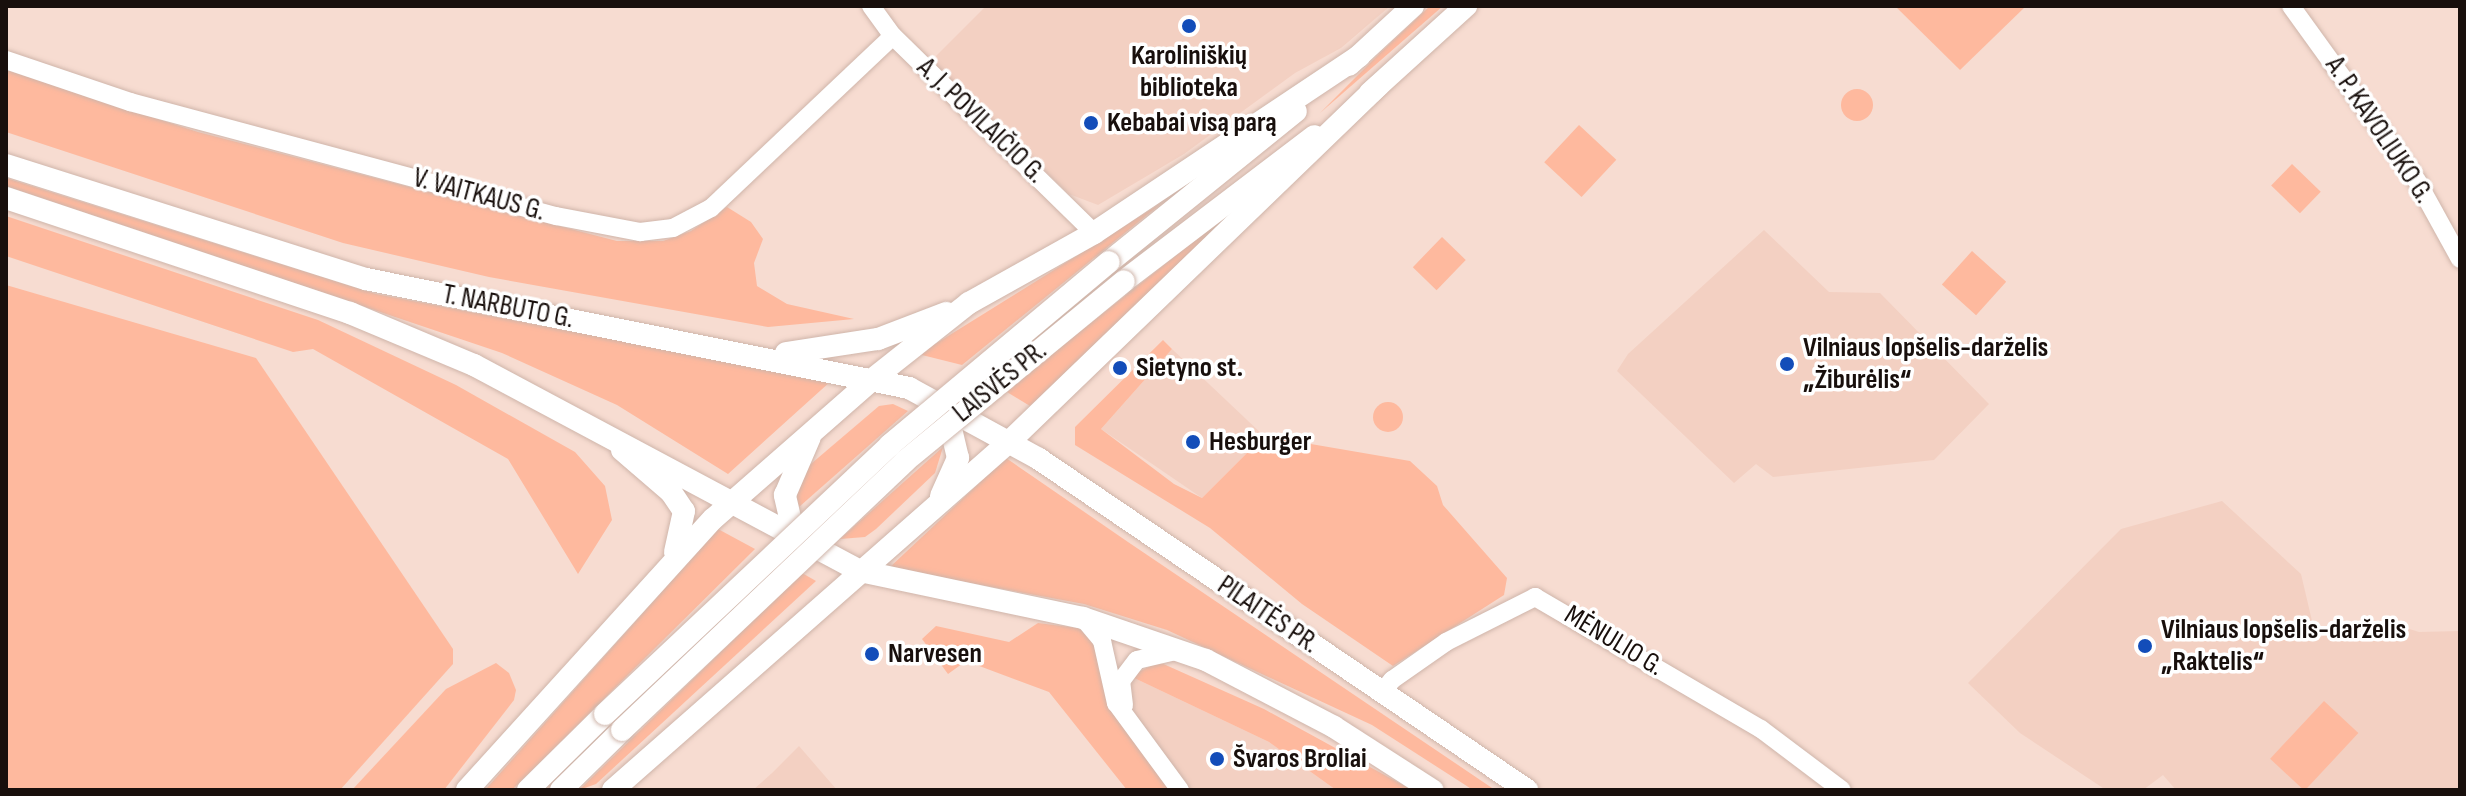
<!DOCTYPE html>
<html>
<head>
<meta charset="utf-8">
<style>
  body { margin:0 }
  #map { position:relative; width:2466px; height:796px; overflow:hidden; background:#f7dcd1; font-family:"Sofia Sans Condensed",sans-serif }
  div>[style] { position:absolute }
  .built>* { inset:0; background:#f3d0c2 }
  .green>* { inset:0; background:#feb99e; transform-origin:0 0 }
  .round { border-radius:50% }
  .roads { filter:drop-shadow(0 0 2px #cfb5aa) drop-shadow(0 0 2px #cfb5aa) }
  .minor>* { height:18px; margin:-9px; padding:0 9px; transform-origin:9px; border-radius:9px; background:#fff }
  .major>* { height:22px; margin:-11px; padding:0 11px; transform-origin:11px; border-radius:11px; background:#fff }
  .bridges { filter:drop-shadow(0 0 2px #cfb5aa) drop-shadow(0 0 2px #cfb5aa) }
  .major-bridge>* { height:22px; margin:-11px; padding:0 11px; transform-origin:11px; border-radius:11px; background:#fff }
  .dots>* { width:22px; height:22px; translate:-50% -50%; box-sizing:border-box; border:4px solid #fff; border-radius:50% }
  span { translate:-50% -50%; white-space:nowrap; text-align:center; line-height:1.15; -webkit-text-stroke:7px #fff; paint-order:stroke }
  .poi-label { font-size:28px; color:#180f0c; font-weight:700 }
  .left { translate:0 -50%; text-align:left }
  .street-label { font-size:28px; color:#180f0c }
  .frame { position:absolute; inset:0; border:8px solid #180f0c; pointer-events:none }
</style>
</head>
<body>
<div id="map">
  <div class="built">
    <i style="clip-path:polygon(986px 6px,1388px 6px,1389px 7px,1341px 48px,1295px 73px,1184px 154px,1098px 205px,1069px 194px,931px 61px)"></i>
    <i style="clip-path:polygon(1764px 230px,1829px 292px,1880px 293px,1989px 404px,1934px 460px,1773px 477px,1756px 464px,1734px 483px,1617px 371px,1628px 354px)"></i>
    <i style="clip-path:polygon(1172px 349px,1264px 436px,1202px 498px,1101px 429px)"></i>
    <i style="clip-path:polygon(2222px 501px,2301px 574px,2316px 638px,2381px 620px,2419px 632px,2460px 631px,2460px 790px,2176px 790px,2163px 775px,2143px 790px,2106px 790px,2020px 733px,1968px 683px,2121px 529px)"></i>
    <i style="clip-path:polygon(1130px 676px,1269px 742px,1336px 790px,1189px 790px,1129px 705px)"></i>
    <i style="clip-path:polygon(799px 746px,837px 790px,753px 790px,772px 773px)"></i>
  </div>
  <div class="green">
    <i style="clip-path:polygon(1430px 6px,1443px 6px,1320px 113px,1380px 53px)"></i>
    <i style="clip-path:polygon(1895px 6px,2026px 6px,1960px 70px)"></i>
    <i style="clip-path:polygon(6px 70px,198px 132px,617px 241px,663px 241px,691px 231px,727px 207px,751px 222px,763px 239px,754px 263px,757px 286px,787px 304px,854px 319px,768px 327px,489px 277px,343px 243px,6px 132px)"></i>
    <i class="round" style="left:1841px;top:89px;width:32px;height:32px"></i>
    <i style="left:1579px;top:125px;width:51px;height:51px;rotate:43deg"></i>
    <i style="left:2292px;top:164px;width:40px;height:30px;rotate:44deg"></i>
    <i style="clip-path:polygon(6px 178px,376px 294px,831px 381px,728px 474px,617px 405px,502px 353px,6px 186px)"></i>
    <i style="clip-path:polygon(1265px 185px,1030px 406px,1007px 392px,1068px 341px)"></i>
    <i style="clip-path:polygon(1163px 202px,962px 365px,922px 355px,924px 351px)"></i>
    <i style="clip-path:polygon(6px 216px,318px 320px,456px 385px,575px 452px,605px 486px,612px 520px,578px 574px,508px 459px,313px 349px,293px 352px,6px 256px)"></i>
    <i style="left:1442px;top:237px;width:33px;height:42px;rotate:44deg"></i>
    <i style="left:1972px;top:251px;width:46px;height:45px;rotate:42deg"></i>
    <i style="clip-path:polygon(6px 285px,256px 358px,453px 649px,453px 664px,340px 790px,6px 790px)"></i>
    <i style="clip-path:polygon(1163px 340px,1172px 349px,1101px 429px,1174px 484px,1202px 498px,1264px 436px,1410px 461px,1437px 486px,1443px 505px,1507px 578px,1504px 595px,1393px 666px,1302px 604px,1210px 528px,1075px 445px,1075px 427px)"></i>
    <i class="round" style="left:1373px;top:402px;width:30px;height:30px"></i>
    <i style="clip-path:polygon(893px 404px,908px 411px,799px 507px,795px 490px,805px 469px,879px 406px)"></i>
    <i style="clip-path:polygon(943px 447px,935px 473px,876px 529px,865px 537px,840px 539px)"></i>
    <i style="clip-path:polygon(1006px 458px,1128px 542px,1495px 790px,1473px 790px,1372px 725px,1167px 630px,1084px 604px,889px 568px)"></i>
    <i style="clip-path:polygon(718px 529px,755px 549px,512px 790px,485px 790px)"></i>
    <i style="clip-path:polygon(802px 573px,816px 581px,596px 784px,579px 790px)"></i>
    <i style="clip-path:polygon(1038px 623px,1078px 628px,1093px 638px,1112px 707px,1169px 790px,1127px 790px,1049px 692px,966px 661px,948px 674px,922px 639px,936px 626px,1009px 642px)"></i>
    <i style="clip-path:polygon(1159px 662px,1264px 709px,1412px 790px,1336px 790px,1269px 742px,1130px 676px)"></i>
    <i style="clip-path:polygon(496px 663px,509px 673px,516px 690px,514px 700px,444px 790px,352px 790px,446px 689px)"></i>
    <i style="left:2324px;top:701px;width:47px;height:79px;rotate:43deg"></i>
  </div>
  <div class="roads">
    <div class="minor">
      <i style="left:871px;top:6px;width:37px;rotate:54deg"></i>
      <i style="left:893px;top:36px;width:281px;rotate:44.4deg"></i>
      <i style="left:2291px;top:6px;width:216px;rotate:54.2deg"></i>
      <i style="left:2417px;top:181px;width:89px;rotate:61.1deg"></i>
      <i style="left:6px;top:60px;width:131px;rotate:18.7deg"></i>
      <i style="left:130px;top:102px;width:441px;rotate:15deg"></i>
      <i style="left:556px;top:216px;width:86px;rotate:10.8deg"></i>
      <i style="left:640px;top:232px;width:33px;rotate:-7deg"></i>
      <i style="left:673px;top:228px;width:43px;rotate:-27.8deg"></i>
      <i style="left:711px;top:208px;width:250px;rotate:-43.4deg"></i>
      <i style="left:1083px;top:618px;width:30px;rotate:50deg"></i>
      <i style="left:1102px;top:641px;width:64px;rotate:77.3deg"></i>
      <i style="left:1116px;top:703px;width:108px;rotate:53.7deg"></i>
      <i style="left:1382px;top:692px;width:16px;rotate:-50deg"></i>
      <i style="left:1392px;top:680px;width:66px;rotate:-35.1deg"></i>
      <i style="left:1446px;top:642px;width:100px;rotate:-26.8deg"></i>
      <i style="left:1535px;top:597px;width:262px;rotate:30.3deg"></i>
      <i style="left:1761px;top:729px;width:101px;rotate:37deg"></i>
      <i style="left:1124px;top:705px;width:24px;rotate:-97deg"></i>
      <i style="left:1121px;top:681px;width:26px;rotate:-53deg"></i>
      <i style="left:1137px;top:660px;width:44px;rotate:-13.1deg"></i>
    </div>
    <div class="major">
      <i style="left:1349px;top:65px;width:87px;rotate:-42.7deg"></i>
      <i style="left:1370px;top:93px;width:130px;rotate:-42.2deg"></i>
      <i style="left:6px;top:165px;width:378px;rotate:17.6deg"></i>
      <i style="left:366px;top:279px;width:554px;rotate:11.35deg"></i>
      <i style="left:909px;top:388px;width:148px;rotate:28.6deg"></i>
      <i style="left:1039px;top:459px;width:590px;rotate:34.15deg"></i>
      <i style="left:6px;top:198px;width:363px;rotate:18.5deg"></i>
      <i style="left:350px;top:313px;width:134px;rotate:22.8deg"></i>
      <i style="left:474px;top:365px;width:438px;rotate:28.1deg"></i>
      <i style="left:860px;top:571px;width:228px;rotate:11.9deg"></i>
      <i style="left:1083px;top:618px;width:130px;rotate:18.9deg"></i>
      <i style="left:1206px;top:660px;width:144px;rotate:27.6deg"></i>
      <i style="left:1334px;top:727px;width:117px;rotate:32.7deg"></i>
      <i style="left:1109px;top:262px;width:240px;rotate:-38.9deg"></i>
      <i style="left:1124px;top:281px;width:239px;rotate:-37.3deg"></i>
      <i style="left:786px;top:353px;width:93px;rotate:-8.7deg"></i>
      <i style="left:878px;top:339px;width:73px;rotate:-20.9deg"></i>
      <i style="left:622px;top:450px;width:65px;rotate:40.6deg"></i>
      <i style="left:671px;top:492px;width:23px;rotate:56deg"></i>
      <i style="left:684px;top:511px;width:42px;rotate:102.4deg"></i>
      <i style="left:941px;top:496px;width:42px;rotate:-65.9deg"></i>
      <i style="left:958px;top:458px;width:51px;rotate:-103.5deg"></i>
      <i style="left:806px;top:539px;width:23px;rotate:-131deg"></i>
      <i style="left:791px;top:522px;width:28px;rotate:-103deg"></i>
      <i style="left:785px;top:495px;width:63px;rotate:-66.7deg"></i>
      <i style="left:467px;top:790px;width:366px;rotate:-47.8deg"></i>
      <i style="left:713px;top:519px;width:214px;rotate:-41.2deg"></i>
      <i style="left:874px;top:378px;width:121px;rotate:-38.3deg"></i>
      <i style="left:969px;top:303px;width:143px;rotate:-29.2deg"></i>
      <i style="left:1094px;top:233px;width:319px;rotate:-33.7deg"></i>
      <i style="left:528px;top:790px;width:108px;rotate:-44.6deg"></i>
      <i style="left:561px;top:790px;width:86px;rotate:-44.5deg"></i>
      <i style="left:613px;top:790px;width:527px;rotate:-41.31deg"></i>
      <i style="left:1009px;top:442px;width:514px;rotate:-43.98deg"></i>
    </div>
  </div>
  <div class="bridges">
    <div class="major-bridge">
      <i style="left:605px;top:714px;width:392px;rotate:-43.3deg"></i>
      <i style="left:890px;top:445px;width:285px;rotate:-39.9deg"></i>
      <i style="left:622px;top:730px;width:390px;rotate:-43.5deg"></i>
      <i style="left:905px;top:461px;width:283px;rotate:-39.4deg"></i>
    </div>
  </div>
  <div class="dots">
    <i style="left:1189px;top:26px;background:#134db9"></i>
    <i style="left:1091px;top:123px;background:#134db9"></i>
    <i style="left:1787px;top:364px;background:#134db9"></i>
    <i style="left:1120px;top:368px;background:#134db9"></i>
    <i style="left:1193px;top:442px;background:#134db9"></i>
    <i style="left:2145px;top:646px;background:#134db9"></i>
    <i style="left:872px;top:654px;background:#134db9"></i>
    <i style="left:1217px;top:759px;background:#134db9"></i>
  </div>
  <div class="poi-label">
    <span style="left:1189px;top:72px">Karoliniškių<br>biblioteka</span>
    <span class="left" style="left:1107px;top:123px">Kebabai visą parą</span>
    <span class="left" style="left:1803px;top:364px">Vilniaus lopšelis-darželis<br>„Žiburėlis“</span>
    <span class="left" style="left:1136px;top:368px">Sietyno st.</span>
    <span class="left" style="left:1209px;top:442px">Hesburger</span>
    <span class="left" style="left:2161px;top:646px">Vilniaus lopšelis-darželis<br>„Raktelis“</span>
    <span class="left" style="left:888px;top:654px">Narvesen</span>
    <span class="left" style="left:1233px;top:759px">Švaros Broliai</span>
  </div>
  <div class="street-label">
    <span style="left:981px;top:121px;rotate:44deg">A. J. POVILAIČIO G.</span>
    <span style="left:2379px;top:130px;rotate:56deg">A. P. KAVOLIUKO G.</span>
    <span style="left:479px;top:195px;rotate:15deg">V. VAITKAUS G.</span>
    <span style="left:508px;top:307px;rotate:11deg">T. NARBUTO G.</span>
    <span style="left:1000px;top:382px;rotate:-39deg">LAISVĖS PR.</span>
    <span style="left:1268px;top:615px;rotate:34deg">PILAITĖS PR.</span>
    <span style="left:1614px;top:641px;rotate:31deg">MĖNULIO G.</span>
  </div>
  <div class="frame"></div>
</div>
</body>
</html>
